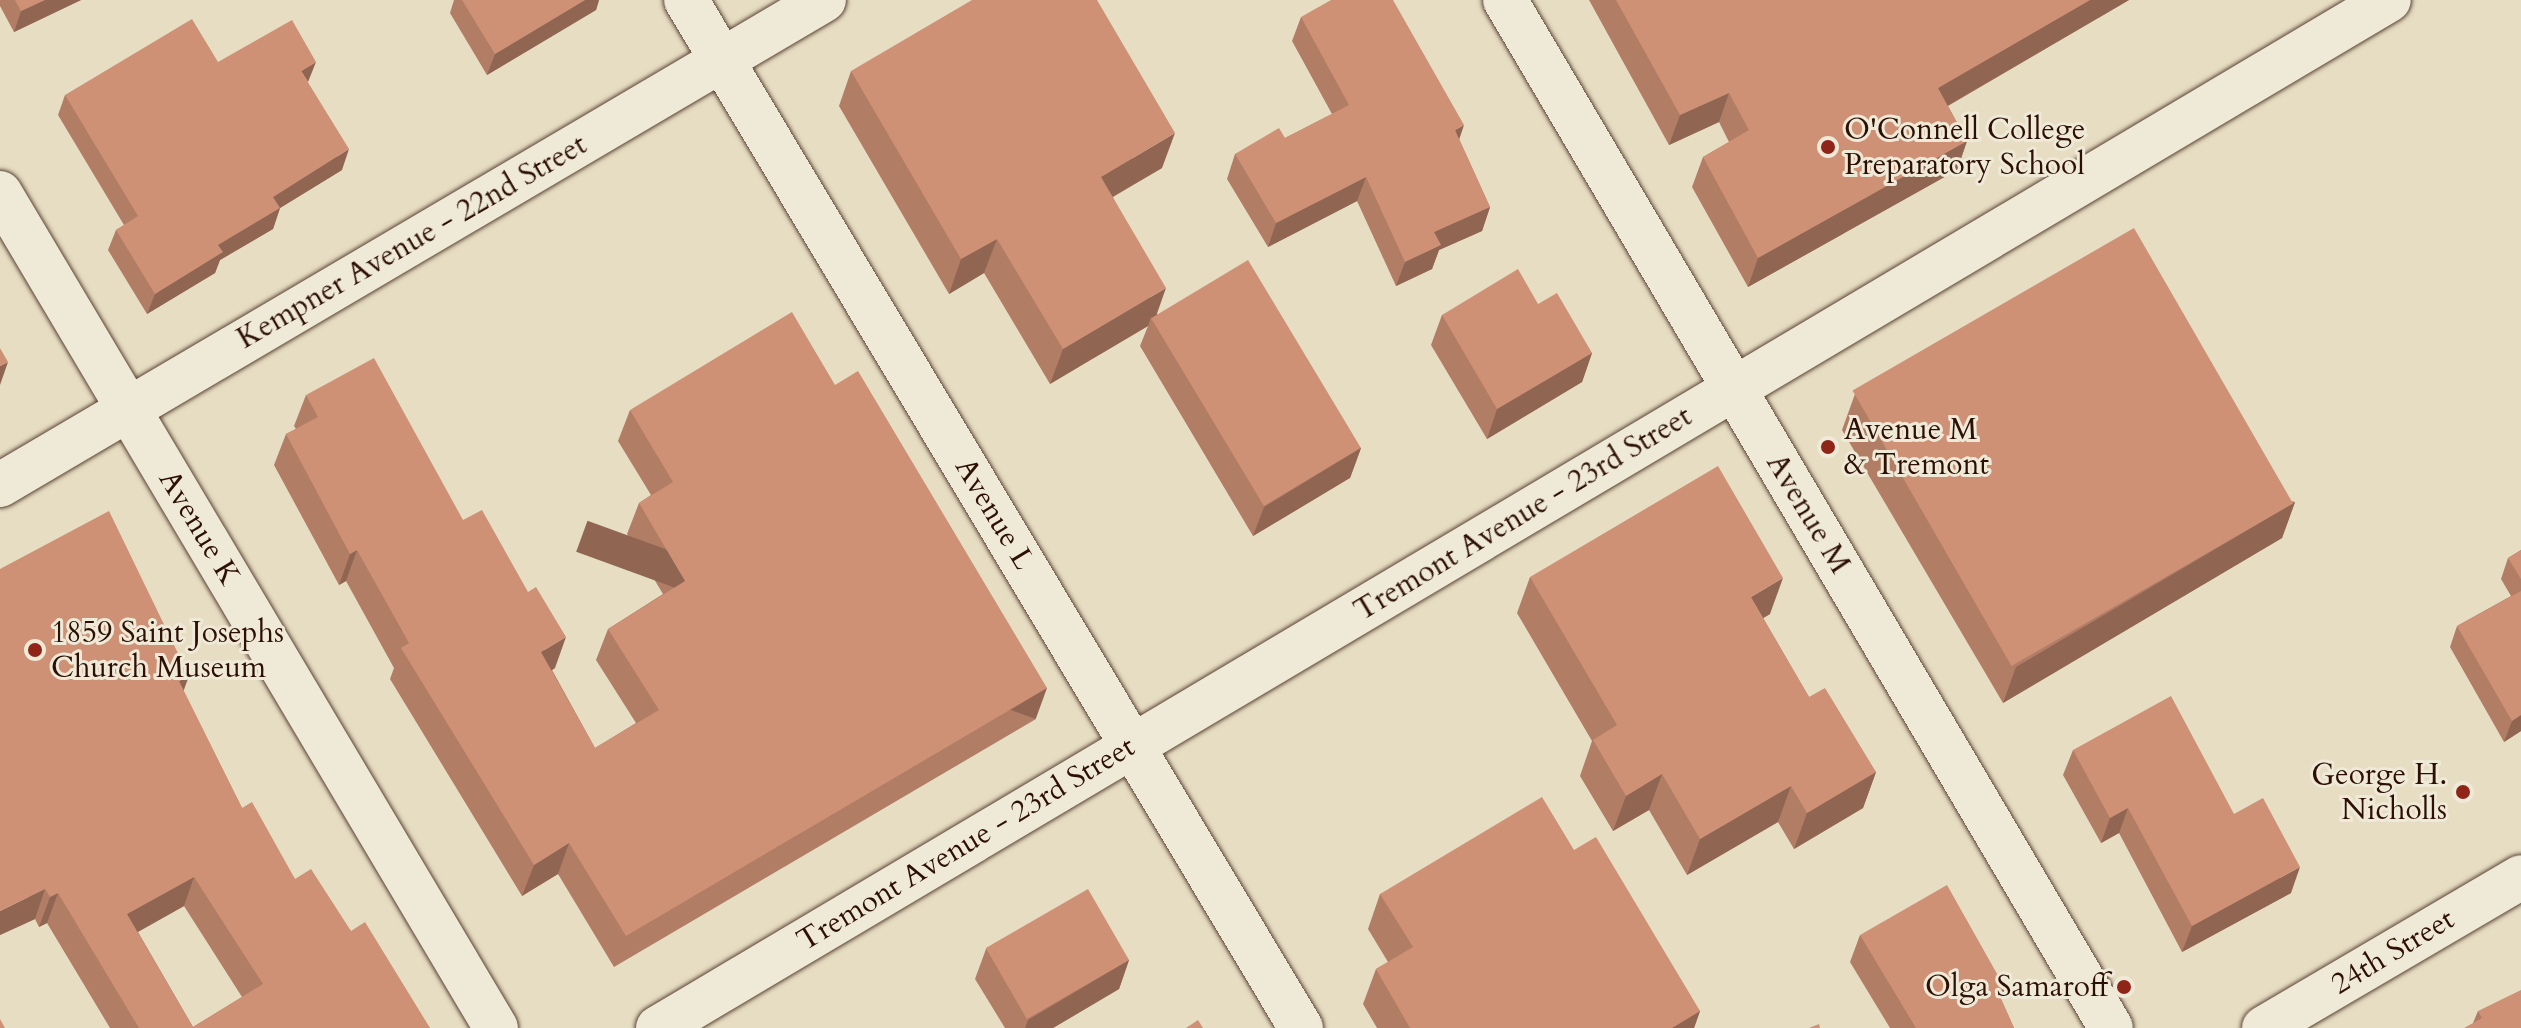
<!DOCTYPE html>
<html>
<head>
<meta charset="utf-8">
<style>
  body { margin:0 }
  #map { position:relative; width:2521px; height:1028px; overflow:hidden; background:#e6ddc3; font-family:Cardo,serif }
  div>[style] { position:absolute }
  .roads { filter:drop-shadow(0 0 2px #5b4333) drop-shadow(0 0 2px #5b4333) }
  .minor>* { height:44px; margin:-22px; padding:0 22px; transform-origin:22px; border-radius:22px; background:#efe9d8 }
  .wall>* { inset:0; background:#b17d65 }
  .shaded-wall>* { inset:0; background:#906653; transform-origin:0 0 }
  .building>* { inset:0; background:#ce9176; transform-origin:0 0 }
  .dots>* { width:22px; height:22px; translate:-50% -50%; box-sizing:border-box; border:4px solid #efe9d8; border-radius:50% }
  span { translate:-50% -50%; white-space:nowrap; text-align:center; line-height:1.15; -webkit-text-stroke:6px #efe9d8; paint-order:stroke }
  .poi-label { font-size:30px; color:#2d1003 }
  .left { translate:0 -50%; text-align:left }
  .right { translate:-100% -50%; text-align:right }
  .street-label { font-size:30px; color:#2d1003 }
</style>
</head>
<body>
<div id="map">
  <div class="roads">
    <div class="minor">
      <i style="left:686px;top:0;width:1198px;rotate:59.11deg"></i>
      <i style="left:1505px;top:0;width:1193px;rotate:59.48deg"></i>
      <i style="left:0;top:193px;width:971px;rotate:59.29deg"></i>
      <i style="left:0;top:485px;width:956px;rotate:-30.48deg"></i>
      <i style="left:658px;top:1028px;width:2013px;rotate:-30.71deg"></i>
      <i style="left:2264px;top:1028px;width:298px;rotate:-30.4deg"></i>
    </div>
  </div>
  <div class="wall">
    <i style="clip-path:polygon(0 0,81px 0,14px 32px,0 6px)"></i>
    <i style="clip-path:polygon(454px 0,599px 0,596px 10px,487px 75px,450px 13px)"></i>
    <i style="clip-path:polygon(1589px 0,2129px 0,1948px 106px,1967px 141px,1957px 170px,1748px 287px,1692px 187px,1703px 157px,1729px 142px,1719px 122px,1669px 145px)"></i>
    <i style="clip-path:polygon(1301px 17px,1459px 139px,1490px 207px,1482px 231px,1439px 250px,1432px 269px,1396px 286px,1357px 201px,1268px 247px,1227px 179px,1235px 154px,1285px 138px,1332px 114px,1292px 41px)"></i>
    <i style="clip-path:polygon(851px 71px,1162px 168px,1113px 197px,1157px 314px,1361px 448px,1350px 478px,1253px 536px,1140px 346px,1148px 326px,1050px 384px,984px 273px,949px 294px,839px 106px)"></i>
    <i style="clip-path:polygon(308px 83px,342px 170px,280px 208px,273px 229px,220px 260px,215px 273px,147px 314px,108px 250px,116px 230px,124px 225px,58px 115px,65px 95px)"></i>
    <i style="clip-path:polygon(1538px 304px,1592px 353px,1582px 382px,1487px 439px,1431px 345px,1442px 315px)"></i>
    <i style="clip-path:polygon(1855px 394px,2295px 502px,2282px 538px,2003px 703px,1842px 430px)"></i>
    <i style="clip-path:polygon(306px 395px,463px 520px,555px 668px,552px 670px,595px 748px,636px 723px,596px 660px,608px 629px,663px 594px,627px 534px,639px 503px,651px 495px,618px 441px,630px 410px,1036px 719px,614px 967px,558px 874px,522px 896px,390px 679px,394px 668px,346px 581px,339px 585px,274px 465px,286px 434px,296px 429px,294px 426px)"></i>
    <i style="clip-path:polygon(2521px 550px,2521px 731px,2504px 742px,2450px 647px,2457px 626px,2511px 596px,2501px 579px,2508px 558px)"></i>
    <i style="clip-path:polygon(1530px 577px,1770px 614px,1763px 618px,1809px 697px,1876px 772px,1863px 808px,1794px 849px,1778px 822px,1687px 875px,1649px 810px,1613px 831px,1580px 776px,1592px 741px,1517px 613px)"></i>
    <i style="clip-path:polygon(evenodd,184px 692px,242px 808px,295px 879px,351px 931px,430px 1028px,110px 1028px,47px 923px,39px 927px,35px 919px,0 935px,184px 692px,184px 906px,242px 997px,193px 1027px,138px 932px,184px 906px)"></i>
    <i style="clip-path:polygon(2073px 750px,2234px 814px,2291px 893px,2182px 952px,2119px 833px,2101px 843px,2063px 775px)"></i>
    <i style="clip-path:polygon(1574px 850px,1700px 1011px,1694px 1028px,1377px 1028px,1363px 1004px,1376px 969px,1388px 962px,1368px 929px,1380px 894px)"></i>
    <i style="clip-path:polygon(1860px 935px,2001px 999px,2014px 1028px,1890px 1028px,1850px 962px)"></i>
    <i style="clip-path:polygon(986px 949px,1129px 960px,1119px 989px,1053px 1028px,1005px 1028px,975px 979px)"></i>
    <i style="clip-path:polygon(2478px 1011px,2521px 1028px,2473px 1023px)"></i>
  </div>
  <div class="shaded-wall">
    <i style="clip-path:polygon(45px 0,81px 0,14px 32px,21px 11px)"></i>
    <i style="clip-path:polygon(585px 0,599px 0,596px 10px,487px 75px,495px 54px)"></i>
    <i style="clip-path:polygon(2090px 0,2129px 0,1928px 117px,1938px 88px)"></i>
    <i style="clip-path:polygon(316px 62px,308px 82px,301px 71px)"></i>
    <i style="clip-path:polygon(1729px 93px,1719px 122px,1669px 145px,1680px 115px)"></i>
    <i style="clip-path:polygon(1464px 125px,1456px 149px,1455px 130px)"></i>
    <i style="clip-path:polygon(1175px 133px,1162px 168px,1088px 211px,1101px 177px)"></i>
    <i style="clip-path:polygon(1967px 141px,1957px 170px,1748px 287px,1758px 258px)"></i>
    <i style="clip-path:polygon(349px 149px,342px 170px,280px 208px,273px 229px,220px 260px,215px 273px,147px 314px,155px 294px,218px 245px,273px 197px)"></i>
    <i style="clip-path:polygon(1366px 177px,1357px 201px,1268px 247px,1276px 223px)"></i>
    <i style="clip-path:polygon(1490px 207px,1482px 231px,1439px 250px,1432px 269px,1396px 286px,1405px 262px,1434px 232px)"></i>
    <i style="clip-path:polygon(997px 239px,984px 273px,949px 294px,961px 259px)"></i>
    <i style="clip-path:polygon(1166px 288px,1154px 322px,1151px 317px,1148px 326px,1050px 384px,1063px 349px)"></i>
    <i style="clip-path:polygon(1592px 353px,1582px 382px,1487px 439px,1497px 409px)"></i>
    <i style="clip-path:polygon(8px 362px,0 385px,0 366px)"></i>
    <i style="clip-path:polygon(1361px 448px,1350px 478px,1253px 536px,1264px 507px)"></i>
    <i style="clip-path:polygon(2295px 502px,2282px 538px,2003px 703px,2016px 667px)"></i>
    <i style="clip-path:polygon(357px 550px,346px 581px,339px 585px,350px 554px)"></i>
    <i style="clip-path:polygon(1783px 578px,1770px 614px,1738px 633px,1751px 597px)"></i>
    <i style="clip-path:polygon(566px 637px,555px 668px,530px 684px,541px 652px)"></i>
    <i style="clip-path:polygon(189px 676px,178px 706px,179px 681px)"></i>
    <i style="left:1047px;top:688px;width:33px;height:489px;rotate:110deg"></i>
    <i style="clip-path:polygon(2521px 715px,2521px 731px,2504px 742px,2512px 721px)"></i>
    <i style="clip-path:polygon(1876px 772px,1863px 808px,1794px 849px,1807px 813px)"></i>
    <i style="clip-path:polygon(1662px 774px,1649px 810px,1613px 831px,1626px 796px)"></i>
    <i style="clip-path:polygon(1791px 786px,1778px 822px,1687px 875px,1700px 839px)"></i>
    <i style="clip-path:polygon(2128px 808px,2119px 833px,2101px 843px,2110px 818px)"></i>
    <i style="clip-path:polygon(569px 843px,558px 874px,522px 896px,534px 865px)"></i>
    <i style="clip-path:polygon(2300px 867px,2291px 893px,2182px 952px,2192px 926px)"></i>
    <i style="clip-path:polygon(194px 877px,184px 906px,116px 944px,127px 914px)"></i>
    <i style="clip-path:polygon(45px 889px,35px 919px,0 935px,0 911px)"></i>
    <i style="clip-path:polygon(58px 893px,47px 923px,39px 927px,50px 897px)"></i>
    <i style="clip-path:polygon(1129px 960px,1119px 989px,1053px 1028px,1025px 1028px,1028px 1020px)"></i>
    <i style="clip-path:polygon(2005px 988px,1995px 1015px,1998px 992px)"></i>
    <i style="clip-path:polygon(1700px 1011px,1694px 1028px,1672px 1028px)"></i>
  </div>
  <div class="building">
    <i style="clip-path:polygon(15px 0,45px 0,21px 11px)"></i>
    <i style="clip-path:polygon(462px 0,585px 0,495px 54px)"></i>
    <i style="clip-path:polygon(972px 0,1097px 0,1175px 133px,1101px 177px,1166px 288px,1063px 349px,997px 239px,961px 259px,851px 71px)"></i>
    <i style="clip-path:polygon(1331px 0,1393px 0,1464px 125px,1455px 130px,1490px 207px,1434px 232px,1441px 245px,1405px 262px,1366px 177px,1276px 223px,1235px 154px,1279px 128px,1285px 138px,1349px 105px,1301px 17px)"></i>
    <i style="clip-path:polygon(1616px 0,2090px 0,1938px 88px,1967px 141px,1758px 258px,1703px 157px,1749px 130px,1729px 93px,1680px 115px)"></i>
    <i style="clip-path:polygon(192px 19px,218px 62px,292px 20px,316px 62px,301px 71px,349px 149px,273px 197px,280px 208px,218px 245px,223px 252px,155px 294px,116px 230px,138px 216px,65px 95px)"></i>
    <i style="left:2134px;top:228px;width:318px;height:325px;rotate:60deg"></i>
    <i style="left:1248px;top:260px;width:219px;height:113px;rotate:59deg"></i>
    <i style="clip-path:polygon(1518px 269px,1538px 304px,1557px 293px,1592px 353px,1497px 409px,1442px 315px)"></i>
    <i style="clip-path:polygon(792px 312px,835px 385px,858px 371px,1047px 688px,626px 936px,569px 843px,534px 865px,401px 648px,409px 643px,357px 550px,350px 554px,286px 434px,318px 417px,306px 395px,374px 358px,463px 520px,482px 510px,528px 592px,536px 587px,566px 637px,541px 652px,595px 748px,659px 710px,608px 629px,685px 581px,639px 503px,673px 482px,630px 410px)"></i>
    <i style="clip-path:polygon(0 348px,8px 362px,0 366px)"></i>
    <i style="clip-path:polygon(1718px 466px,1783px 578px,1751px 597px,1809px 697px,1825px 688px,1876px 772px,1807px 813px,1791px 786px,1700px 839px,1662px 774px,1626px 796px,1593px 740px,1617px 725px,1530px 577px)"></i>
    <i style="clip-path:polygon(evenodd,109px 511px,189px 676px,179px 681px,242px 808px,252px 802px,295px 879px,311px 869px,351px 931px,365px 922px,430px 1028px,139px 1028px,58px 893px,50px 897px,45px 889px,0 911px,0 569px,109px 511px,194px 877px,263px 984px,193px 1027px,127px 914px,194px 877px)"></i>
    <i style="clip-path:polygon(2521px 550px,2521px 579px,2508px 558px)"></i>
    <i style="clip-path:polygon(2521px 591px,2521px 715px,2512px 721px,2457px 626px)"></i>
    <i style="clip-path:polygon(2171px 696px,2234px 814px,2263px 798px,2300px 867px,2192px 926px,2128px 808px,2110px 818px,2073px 750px)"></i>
    <i style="clip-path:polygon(1542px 797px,1574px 850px,1596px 837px,1700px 1011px,1672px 1028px,1410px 1028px,1376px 969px,1413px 947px,1380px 894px)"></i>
    <i style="clip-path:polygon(1947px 885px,2005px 988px,1998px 992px,2014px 1028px,1916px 1028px,1860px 935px)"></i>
    <i style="left:1088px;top:889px;width:82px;height:118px;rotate:60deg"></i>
    <i style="clip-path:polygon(2521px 990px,2521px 1028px,2464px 1028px,2482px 1018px,2478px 1011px)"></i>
    <i style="clip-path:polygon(0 1019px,5px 1028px,0 1028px)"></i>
    <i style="clip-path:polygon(1198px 1020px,1203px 1028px,1186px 1028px)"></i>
    <i style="clip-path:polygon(1819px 1024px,1820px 1028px,1809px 1028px)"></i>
  </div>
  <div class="dots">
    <i style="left:1828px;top:147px;background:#8f2418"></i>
    <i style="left:1828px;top:447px;background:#8f2418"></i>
    <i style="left:35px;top:650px;background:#8f2418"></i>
    <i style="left:2463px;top:792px;background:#8f2418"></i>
    <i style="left:2124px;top:987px;background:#8f2418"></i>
  </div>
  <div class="poi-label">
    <span class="left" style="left:1844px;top:147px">O'Connell College<br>Preparatory School</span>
    <span class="left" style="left:1844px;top:447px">Avenue M<br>&amp; Tremont</span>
    <span class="left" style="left:51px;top:650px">1859 Saint Josephs<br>Church Museum</span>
    <span class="right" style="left:2447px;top:792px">George H.<br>Nicholls</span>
    <span class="right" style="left:2108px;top:987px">Olga Samaroff</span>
  </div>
  <div class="street-label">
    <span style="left:412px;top:242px;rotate:-30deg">Kempner Avenue - 22nd Street</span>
    <span style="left:994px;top:514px;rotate:59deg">Avenue L</span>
    <span style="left:1523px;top:514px;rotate:-31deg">Tremont Avenue - 23rd Street</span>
    <span style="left:1808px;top:514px;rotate:59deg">Avenue M</span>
    <span style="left:199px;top:528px;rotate:59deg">Avenue K</span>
    <span style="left:966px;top:844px;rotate:-31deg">Tremont Avenue - 23rd Street</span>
    <span style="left:2393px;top:952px;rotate:-31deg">24th Street</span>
  </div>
</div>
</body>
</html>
